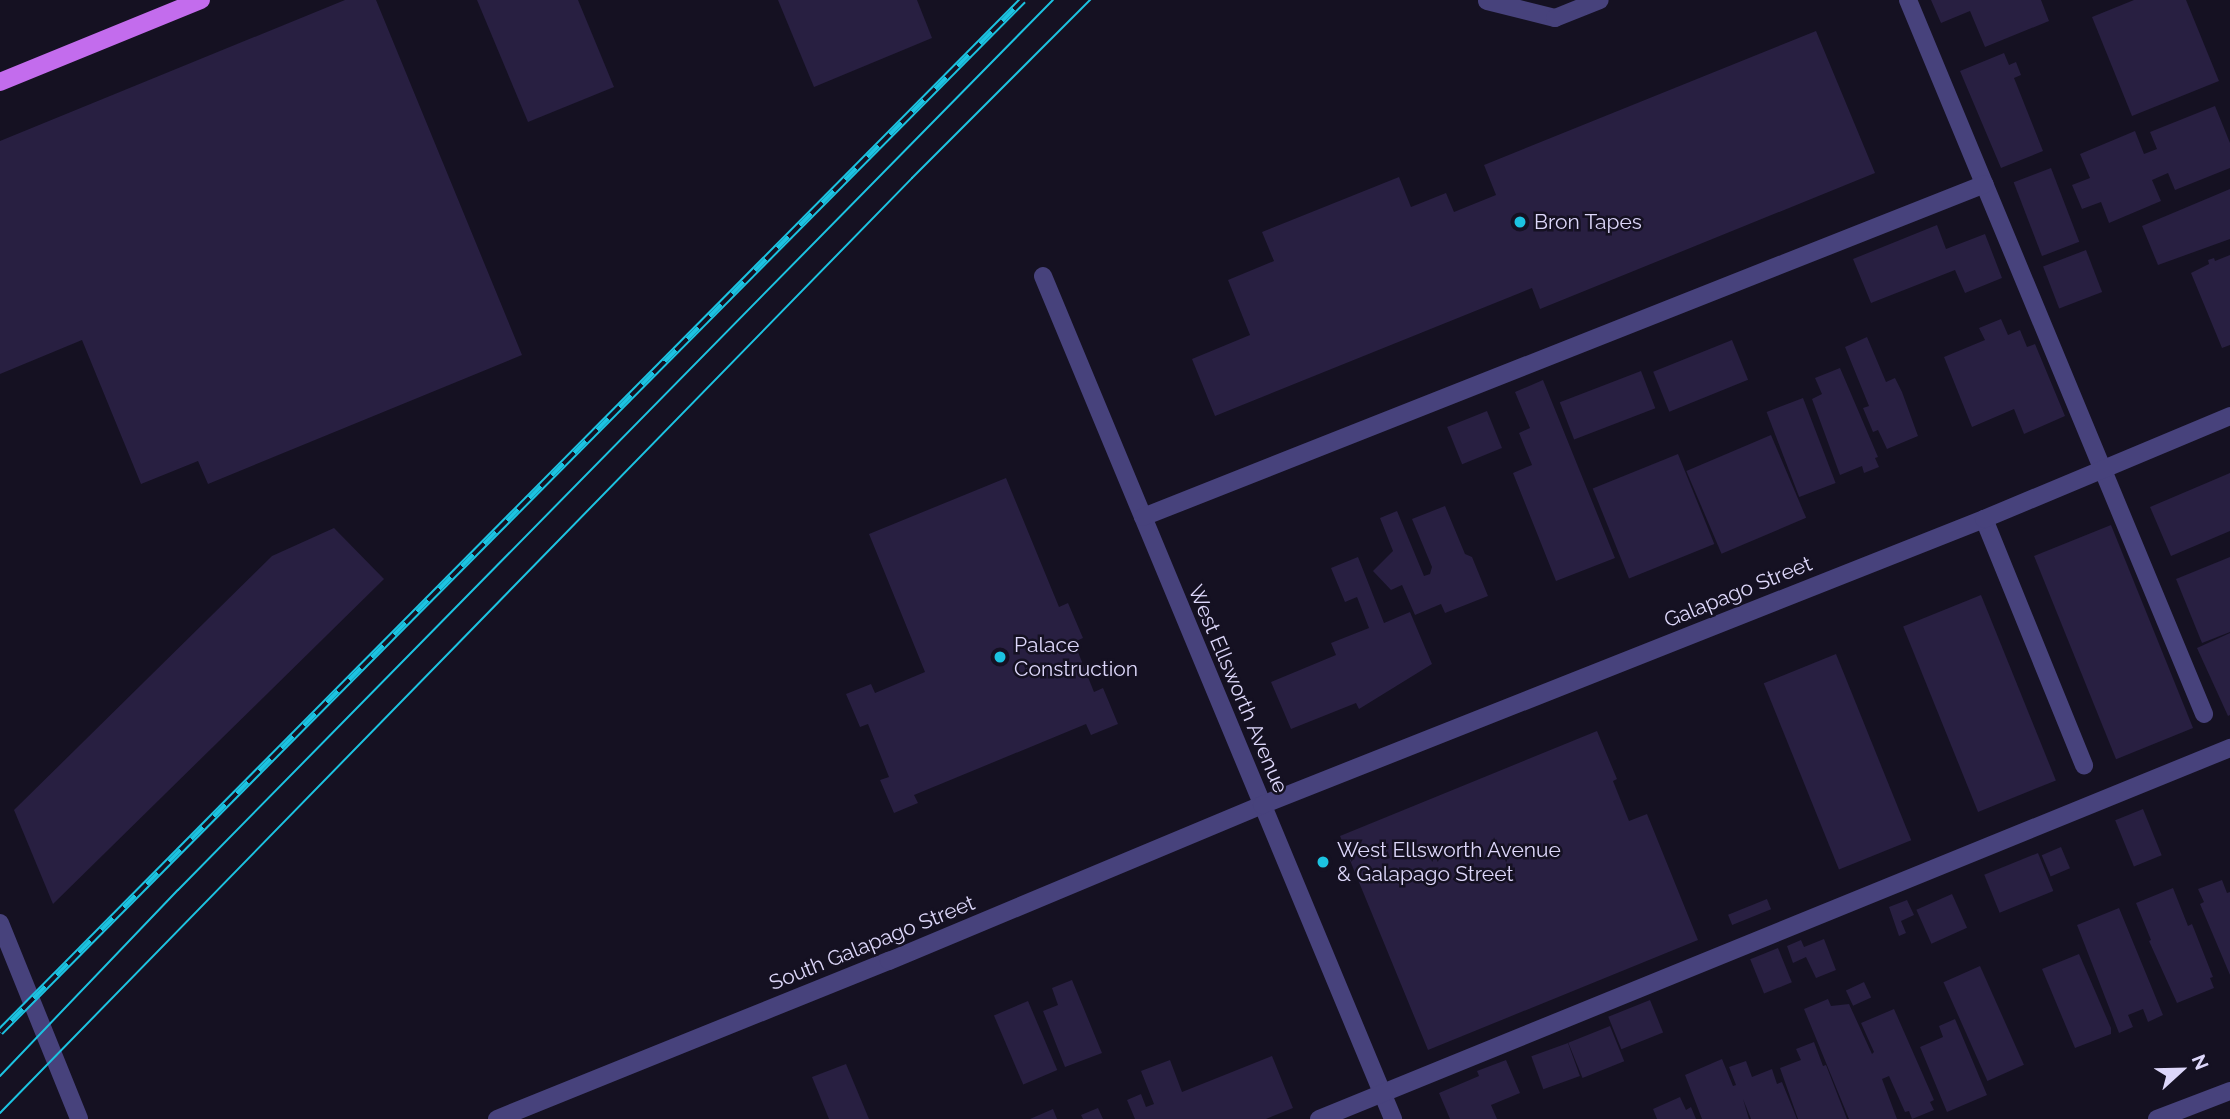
<!DOCTYPE html>
<style>
body{margin:0}
#map{position:relative;width:2230px;height:1119px;overflow:hidden;background:#151122;font-family:Raleway,sans-serif}
div>[style]{position:absolute}
.building>*{inset:0;background:#281f41;transform-origin:0 0}
.minor>*{height:18px;margin:-9px;padding:0 9px;transform-origin:9px;border-radius:9px;background:#47427c}
.major>*{height:18px;margin:-9px;padding:0 9px;transform-origin:9px;border-radius:9px;background:#c36ced}
.tram>*{height:2px;margin:-1px;padding:0 1px;transform-origin:1px;border-radius:1px;background:#1cc3e1}
.rail>*{height:8px;margin-top:-4px;transform-origin:0;background:repeating-linear-gradient(90deg,#151122 0 16px,#1cc3e1 0 32px);box-sizing:border-box;border-block:2px solid #1cc3e1}
.dots>*{width:19px;height:19px;translate:-50% -50%;box-sizing:border-box;border:4px solid #151122;border-radius:50%}
span{translate:-50% -50%;white-space:nowrap;text-align:center;line-height:1.15;-webkit-text-stroke:5px #151122;paint-order:stroke}
.poi-label{font-size:21px;color:#ddd7fa}
.left{translate:0 -50%;text-align:left}
.street-label{font-size:21px;color:#ddd7fa}
.north{position:absolute;left:2146px;top:1035px;width:70px;height:70px;-webkit-text-stroke:5px #151122;paint-order:stroke;rotate:68deg;font-size:19px;font-weight:700;line-height:28px;text-align:center;color:#ddd7fa}
.north::after{content:'';display:block;margin:auto;width:24px;height:32px;background:#ddd7fa;clip-path:polygon(50% 0,100% 100%,50% 72%,0 100%)}
</style>
<div id="map">
<div class="building">
<i style="clip-path:polygon(345px 0,376px 0,522px 355px,208px 484px,198px 461px,141px 484px,82px 340px,0 374px,0 141px)"></i>
<i style="clip-path:polygon(477px 0,578px 0,614px 87px,528px 122px)"></i>
<i style="clip-path:polygon(778px 0,917px 0,932px 38px,814px 87px)"></i>
<i style="clip-path:polygon(1931px 0,2041px 0,2049px 21px,1985px 47px,1970px 11px,1941px 23px)"></i>
<i style="clip-path:polygon(2134px 0,2186px 0,2219px 81px,2132px 116px,2092px 17px)"></i>
<i style="clip-path:polygon(1816px 31px,1875px 173px,1540px 309px,1532px 288px,1215px 416px,1192px 359px,1250px 335px,1228px 280px,1274px 261px,1262px 232px,1399px 177px,1411px 207px,1446px 193px,1454px 212px,1496px 195px,1484px 165px)"></i>
<i style="clip-path:polygon(2004px 53px,2009px 65px,2016px 62px,2021px 75px,2014px 78px,2043px 151px,2001px 168px,1960px 71px)"></i>
<i style="clip-path:polygon(2215px 106px,2230px 143px,2230px 168px,2175px 190px,2168px 173px,2152px 180px,2161px 201px,2109px 223px,2101px 202px,2082px 209px,2072px 185px,2090px 178px,2080px 154px,2135px 131px,2144px 154px,2157px 149px,2150px 132px)"></i>
<i style="left:2051px;top:168px;width:79px;height:40px;rotate:69deg"></i>
<i style="clip-path:polygon(2230px 189px,2230px 239px,2158px 265px,2142px 226px)"></i>
<i style="clip-path:polygon(1937px 225px,1946px 249px,1985px 234px,2002px 278px,1965px 293px,1955px 270px,1871px 303px,1853px 259px)"></i>
<i style="left:2086px;top:250px;width:45px;height:46px;rotate:69deg"></i>
<i style="clip-path:polygon(2230px 255px,2230px 345px,2222px 348px,2191px 273px,2209px 264px,2208px 260px,2214px 258px,2215px 261px)"></i>
<i style="clip-path:polygon(2001px 319px,2008px 335px,2020px 330px,2027px 347px,2035px 344px,2065px 416px,2024px 434px,2014px 409px,1972px 427px,1944px 357px,1985px 340px,1979px 328px)"></i>
<i style="clip-path:polygon(1867px 337px,1886px 382px,1895px 378px,1902px 392px,1918px 436px,1887px 449px,1878px 430px,1873px 432px,1863px 408px,1869px 406px,1845px 347px)"></i>
<i style="left:1732px;top:340px;width:43px;height:85px;rotate:68deg"></i>
<i style="clip-path:polygon(1840px 368px,1878px 457px,1875px 458px,1879px 467px,1864px 473px,1862px 466px,1840px 475px,1812px 399px,1822px 394px,1815px 378px)"></i>
<i style="left:1641px;top:371px;width:40px;height:87px;rotate:69deg"></i>
<i style="clip-path:polygon(1543px 380px,1615px 558px,1556px 581px,1513px 473px,1532px 465px,1519px 433px,1530px 428px,1515px 392px)"></i>
<i style="left:1803px;top:398px;width:91px;height:39px;rotate:69deg"></i>
<i style="left:1487px;top:411px;width:40px;height:43px;rotate:68deg"></i>
<i style="left:1771px;top:435px;width:90px;height:92px;rotate:67deg"></i>
<i style="left:1678px;top:454px;width:97px;height:92px;rotate:68deg"></i>
<i style="clip-path:polygon(2230px 473px,2230px 531px,2171px 556px,2150px 507px)"></i>
<i style="clip-path:polygon(1006px 478px,1059px 607px,1068px 603px,1083px 638px,1074px 642px,1094px 692px,1103px 688px,1118px 724px,1091px 735px,1086px 724px,914px 795px,918px 803px,894px 813px,880px 780px,889px 777px,868px 724px,860px 727px,846px 694px,871px 684px,875px 693px,925px 672px,869px 534px)"></i>
<i style="clip-path:polygon(1445px 506px,1465px 554px,1472px 557px,1488px 596px,1445px 613px,1441px 604px,1415px 615px,1402px 585px,1391px 590px,1373px 571px,1393px 551px,1380px 518px,1397px 511px,1424px 576px,1430px 574px,1432px 567px,1412px 519px)"></i>
<i style="left:2111px;top:525px;width:219px;height:83px;rotate:68deg"></i>
<i style="clip-path:polygon(334px 528px,384px 579px,53px 904px,14px 810px,272px 556px)"></i>
<i style="clip-path:polygon(1358px 557px,1384px 623px,1410px 612px,1432px 664px,1359px 709px,1356px 703px,1291px 729px,1271px 682px,1336px 655px,1331px 643px,1369px 628px,1357px 597px,1345px 602px,1331px 568px)"></i>
<i style="clip-path:polygon(2230px 557px,2230px 632px,2202px 643px,2176px 579px)"></i>
<i style="left:1981px;top:595px;width:200px;height:84px;rotate:68deg"></i>
<i style="clip-path:polygon(2230px 633px,2230px 715px,2228px 716px,2197px 648px)"></i>
<i style="left:1836px;top:654px;width:201px;height:78px;rotate:68deg"></i>
<i style="clip-path:polygon(1597px 731px,1617px 779px,1613px 781px,1629px 821px,1647px 814px,1698px 940px,1428px 1050px,1340px 836px)"></i>
<i style="left:2143px;top:809px;width:50px;height:30px;rotate:68deg"></i>
<i style="left:2061px;top:847px;width:23px;height:21px;rotate:67deg"></i>
<i style="left:2038px;top:853px;width:41px;height:58px;rotate:68deg"></i>
<i style="clip-path:polygon(2222px 880px,2227px 893px,2230px 892px,2230px 975px,2200px 904px,2204px 902px,2198px 889px)"></i>
<i style="clip-path:polygon(2173px 888px,2188px 926px,2192px 924px,2213px 977px,2210px 978px,2214px 988px,2177px 1003px,2149px 941px,2151px 940px,2136px 903px)"></i>
<i style="left:1952px;top:894px;width:37px;height:39px;rotate:66deg"></i>
<i style="left:1767px;top:899px;width:11px;height:42px;rotate:68deg"></i>
<i style="clip-path:polygon(1907px 900px,1914px 915px,1901px 921px,1906px 933px,1899px 936px,1889px 907px)"></i>
<i style="clip-path:polygon(2119px 908px,2163px 1015px,2148px 1022px,2143px 1009px,2128px 1015px,2133px 1027px,2119px 1033px,2077px 925px)"></i>
<i style="clip-path:polygon(1824px 939px,1836px 970px,1816px 978px,1806px 957px,1793px 963px,1787px 946px,1801px 940px,1804px 947px)"></i>
<i style="left:1778px;top:948px;width:37px;height:30px;rotate:68deg"></i>
<i style="clip-path:polygon(2079px 954px,2111px 1028px,2111px 1034px,2075px 1048px,2042px 969px)"></i>
<i style="left:1980px;top:966px;width:108px;height:40px;rotate:66deg"></i>
<i style="clip-path:polygon(1072px 980px,1102px 1053px,1065px 1067px,1043px 1011px,1058px 1005px,1052px 988px)"></i>
<i style="left:1864px;top:982px;width:17px;height:20px;rotate:65deg"></i>
<i style="clip-path:polygon(1828px 999px,1831px 1006px,1849px 1004px,1872px 1054px,1874px 1052px,1861px 1023px,1894px 1009px,1934px 1100px,1930px 1102px,1934px 1110px,1912px 1119px,1909px 1111px,1905px 1112px,1889px 1076px,1882px 1079px,1897px 1119px,1849px 1119px,1804px 1009px)"></i>
<i style="left:1650px;top:1000px;width:35px;height:45px;rotate:68deg"></i>
<i style="left:1028px;top:1001px;width:75px;height:37px;rotate:67deg"></i>
<i style="clip-path:polygon(1955px 1019px,1987px 1095px,1947px 1112px,1920px 1047px,1943px 1037px,1939px 1026px)"></i>
<i style="left:1610px;top:1026px;width:38px;height:45px;rotate:68deg"></i>
<i style="clip-path:polygon(1814px 1042px,1823px 1066px,1826px 1065px,1847px 1119px,1798px 1119px,1780px 1068px,1801px 1060px,1796px 1049px)"></i>
<i style="left:1568px;top:1043px;width:35px;height:39px;rotate:70deg"></i>
<i style="clip-path:polygon(1272px 1056px,1293px 1108px,1266px 1119px,1135px 1119px,1127px 1100px,1141px 1094px,1146px 1107px,1154px 1104px,1141px 1071px,1170px 1060px,1182px 1092px)"></i>
<i style="clip-path:polygon(1722px 1059px,1733px 1086px,1736px 1085px,1729px 1067px,1746px 1061px,1752px 1077px,1772px 1069px,1777px 1084px,1782px 1082px,1797px 1119px,1751px 1119px,1743px 1099px,1749px 1119px,1702px 1119px,1685px 1075px)"></i>
<i style="clip-path:polygon(1506px 1060px,1520px 1093px,1491px 1105px,1497px 1119px,1450px 1119px,1439px 1093px,1479px 1076px,1477px 1071px)"></i>
<i style="clip-path:polygon(846px 1064px,869px 1119px,829px 1119px,812px 1077px)"></i>
<i style="clip-path:polygon(1680px 1097px,1686px 1110px,1691px 1107px,1696px 1119px,1657px 1119px,1653px 1109px)"></i>
<i style="clip-path:polygon(1098px 1108px,1103px 1119px,1083px 1119px,1081px 1115px)"></i>
<i style="clip-path:polygon(1053px 1109px,1057px 1119px,1030px 1119px)"></i>
</div>
<div class="minor">
<i style="left:1908px;top:0;width:773px;rotate:67.48deg"></i>
<i style="left:1487px;top:1px;width:70px;rotate:14deg"></i>
<i style="left:1555px;top:18px;width:48px;rotate:-21.8deg"></i>
<i style="left:1043px;top:276px;width:913px;rotate:67.45deg"></i>
<i style="left:1143px;top:517px;width:905px;rotate:-21.58deg"></i>
<i style="left:1984px;top:519px;width:266px;rotate:67.9deg"></i>
<i style="left:0;top:923px;width:211px;rotate:68deg"></i>
<i style="left:497px;top:1119px;width:423px;rotate:-22deg"></i>
<i style="left:889px;top:961px;width:404px;rotate:-22.7deg"></i>
<i style="left:1262px;top:805px;width:777px;rotate:-21.61deg"></i>
<i style="left:1984px;top:519px;width:267px;rotate:-22.7deg"></i>
<i style="left:1319px;top:1119px;width:984px;rotate:-22.16deg"></i>
<i style="left:2157px;top:1119px;width:78px;rotate:-21deg"></i>
</div>
<div class="major">
<i style="left:0;top:82px;width:217px;rotate:-22.2deg"></i>
</div>
<div class="tram">
<i style="left:0;top:1076px;width:257px;rotate:-46.3deg"></i>
<i style="left:178px;top:890px;width:1248px;rotate:-45.49deg"></i>
<i style="left:0;top:1113px;width:1306px;rotate:-45.71deg"></i>
<i style="left:912px;top:178px;width:252px;rotate:-45deg"></i>
</div>
<div class="rail">
<i style="left:0;top:1032px;width:1453px;rotate:-45.25deg"></i>
</div>
<div class="dots">
<i style="left:1520px;top:222px;background:#1cc3e1"></i>
<i style="left:1000px;top:657px;background:#1cc3e1"></i>
<i style="left:1323px;top:862px;background:#1cc3e1"></i>
</div>
<div class="poi-label">
<span class="left" style="left:1534px;top:222px">Bron Tapes</span>
<span class="left" style="left:1014px;top:657px">Palace<br>Construction</span>
<span class="left" style="left:1337px;top:862px">West Ellsworth Avenue<br>&amp; Galapago Street</span>
</div>
<div class="street-label">
<span style="left:1738px;top:592px;rotate:-22deg">Galapago Street</span>
<span style="left:1238px;top:689px;rotate:67deg">West Ellsworth Avenue</span>
<span style="left:872px;top:943px;rotate:-22deg">South Galapago Street</span>
</div>
<div class="north">N</div>
</div>
